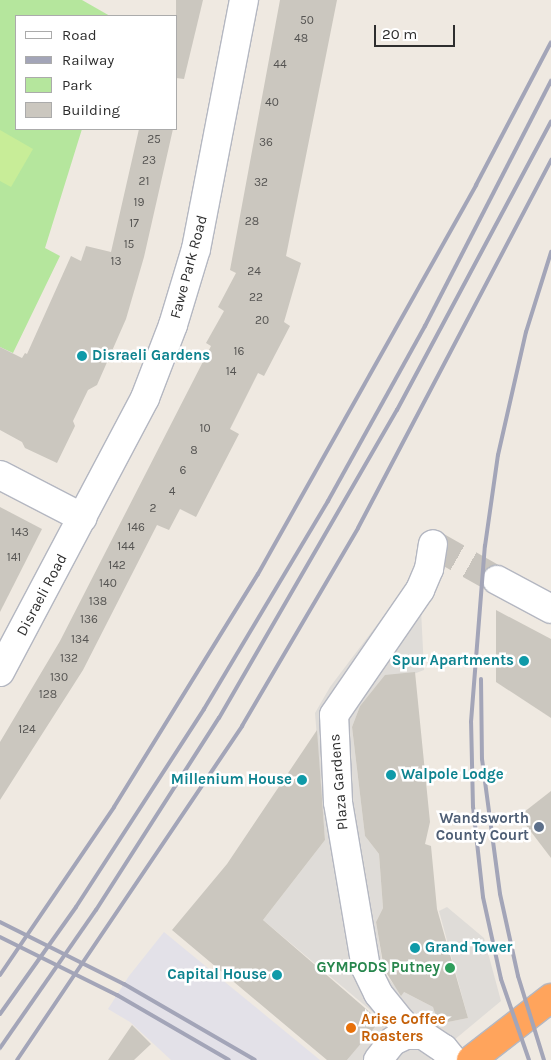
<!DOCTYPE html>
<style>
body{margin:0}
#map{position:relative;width:551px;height:1060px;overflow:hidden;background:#efe9e1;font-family:Karla,sans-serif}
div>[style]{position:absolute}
.industrial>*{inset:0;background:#e3e1e8}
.green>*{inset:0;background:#b5e69d}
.pitch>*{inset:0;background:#c8ed98}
.plaza>*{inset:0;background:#dfdcd8}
.building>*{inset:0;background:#cbc7bf}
.minor-tunnel>*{height:28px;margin-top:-14px;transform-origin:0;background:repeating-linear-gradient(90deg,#c8c4bd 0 28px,transparent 0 42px)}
.roads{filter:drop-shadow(1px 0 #b4b7c1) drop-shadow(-1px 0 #b4b7c1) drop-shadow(0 1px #b4b7c1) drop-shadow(0 -1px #b4b7c1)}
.minor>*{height:28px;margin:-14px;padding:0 14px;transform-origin:14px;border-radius:14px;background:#fff}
.highway>*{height:28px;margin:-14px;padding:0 14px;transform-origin:14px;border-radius:14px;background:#ffa45c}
.rail>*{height:4px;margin:-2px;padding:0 2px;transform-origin:2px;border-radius:2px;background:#a3a5b8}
.dots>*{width:14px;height:14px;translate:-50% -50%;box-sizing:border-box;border:2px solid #fff;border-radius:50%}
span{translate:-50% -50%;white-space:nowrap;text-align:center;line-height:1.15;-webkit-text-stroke:5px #fff;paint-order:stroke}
.number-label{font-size:12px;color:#555452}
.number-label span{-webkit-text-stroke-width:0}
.street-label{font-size:15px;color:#2e2e2e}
.culture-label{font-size:15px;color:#0d838f;font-weight:700}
.left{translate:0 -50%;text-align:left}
.right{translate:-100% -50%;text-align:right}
.service-label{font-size:15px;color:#4e5e75;font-weight:700}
.leisure-label{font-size:15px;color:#27864d;font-weight:700}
.food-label{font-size:15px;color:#c56008;font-weight:700}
.legend{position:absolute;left:15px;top:15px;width:162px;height:115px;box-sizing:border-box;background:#fff;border:1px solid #ababab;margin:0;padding:6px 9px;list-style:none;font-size:15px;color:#2e2e2e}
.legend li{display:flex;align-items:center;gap:10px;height:25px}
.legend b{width:25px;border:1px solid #ababab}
.scale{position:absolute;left:374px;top:25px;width:81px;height:22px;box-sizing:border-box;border:2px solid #2e2e2e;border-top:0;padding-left:6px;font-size:15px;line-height:18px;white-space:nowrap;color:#2e2e2e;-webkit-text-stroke:4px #fff;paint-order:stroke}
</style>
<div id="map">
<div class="industrial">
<i style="clip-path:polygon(164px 932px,320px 1060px,171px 1060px,130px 1022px,108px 1009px,129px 976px)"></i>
</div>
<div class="green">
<i style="clip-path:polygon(0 0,82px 0,110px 16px,16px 16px,16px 129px,82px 129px,45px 248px,60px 256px,13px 353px,0 347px)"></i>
</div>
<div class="pitch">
<i style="clip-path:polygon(0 130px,33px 149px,11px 187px,0 181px)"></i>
</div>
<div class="plaza">
<i style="clip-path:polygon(419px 569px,424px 670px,374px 689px,360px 706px,352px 727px,365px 836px,379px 854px,383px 908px,376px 922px,384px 973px,398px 989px,433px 1007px,438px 1024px,468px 1018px,439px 911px,447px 907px,484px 938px,501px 1001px,430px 1060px,347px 1060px,381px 1019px,263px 920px,325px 840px,315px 713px,330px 687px)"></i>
</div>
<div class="building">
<i style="clip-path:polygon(176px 0,203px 0,184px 79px,176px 78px)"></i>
<i style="clip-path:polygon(280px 0,337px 0,286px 256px,301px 263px,284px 322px,290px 326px,264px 376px,258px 373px,230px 429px,239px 434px,196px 517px,180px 509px,169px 530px,157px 525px,83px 670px,0 800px,0 742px,60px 641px,211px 346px,206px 343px,224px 311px,218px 307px,236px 273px,230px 270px)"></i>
<i style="clip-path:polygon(139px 129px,173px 129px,144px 257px,126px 319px,97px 385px,88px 390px,73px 421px,75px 426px,57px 463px,25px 448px,22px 442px,0 430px,0 347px,22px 358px,25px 353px,27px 354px,71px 256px,81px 261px,86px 246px,111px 252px)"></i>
<i style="clip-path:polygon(0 507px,42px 529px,0 612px)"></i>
<i style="clip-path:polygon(496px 610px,551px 639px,551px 718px,496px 682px)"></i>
<i style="clip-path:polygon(415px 672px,430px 822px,425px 844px,431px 846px,437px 909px,468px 1018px,438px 1024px,433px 1007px,404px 992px,401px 996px,384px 969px,376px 922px,383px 908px,379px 854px,365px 836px,352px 727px,360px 706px,385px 675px)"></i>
<i style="clip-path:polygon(317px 730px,325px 840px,263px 920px,380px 1021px,347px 1060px,327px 1060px,172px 930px,227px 864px)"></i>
<i style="clip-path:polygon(551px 791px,551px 858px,519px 816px)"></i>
<i style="clip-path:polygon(132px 1025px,151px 1044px,134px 1060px,108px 1060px)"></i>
</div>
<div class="minor-tunnel">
<i style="left:433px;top:544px;width:73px;rotate:29.4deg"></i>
</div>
<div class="roads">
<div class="minor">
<i style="left:0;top:475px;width:93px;rotate:27.4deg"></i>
<i style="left:497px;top:580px;width:61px;rotate:28.2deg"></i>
<i style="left:0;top:672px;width:310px;rotate:-62.1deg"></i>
<i style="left:145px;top:398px;width:78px;rotate:-69deg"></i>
<i style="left:173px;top:325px;width:79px;rotate:-73.2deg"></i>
<i style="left:196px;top:249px;width:254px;rotate:-79.1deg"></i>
<i style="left:406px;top:1035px;width:13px;rotate:-108deg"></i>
<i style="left:402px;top:1023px;width:38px;rotate:-129deg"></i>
<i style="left:378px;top:993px;width:28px;rotate:-116deg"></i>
<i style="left:366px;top:968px;width:168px;rotate:-99.6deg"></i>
<i style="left:338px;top:802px;width:87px;rotate:-92.6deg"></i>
<i style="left:334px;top:715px;width:152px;rotate:-55.5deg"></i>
<i style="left:420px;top:590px;width:23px;rotate:-67deg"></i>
<i style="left:429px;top:569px;width:25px;rotate:-81deg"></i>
<i style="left:378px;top:1060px;width:24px;rotate:-52deg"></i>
<i style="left:393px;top:1041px;width:14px;rotate:-25deg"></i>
<i style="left:406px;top:1035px;width:17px"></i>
<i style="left:423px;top:1035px;width:25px;rotate:34deg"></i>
<i style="left:444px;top:1049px;width:14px;rotate:51deg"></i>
</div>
<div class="highway">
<i style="left:471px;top:1060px;width:101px;rotate:-37.8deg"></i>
</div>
</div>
<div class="rail">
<i style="left:481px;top:679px;width:80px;rotate:89.3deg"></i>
<i style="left:482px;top:759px;width:136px;rotate:82.4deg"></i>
<i style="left:500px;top:894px;width:84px;rotate:77.6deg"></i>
<i style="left:518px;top:976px;width:88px;rotate:72.8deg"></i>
<i style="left:0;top:922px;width:139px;rotate:26.6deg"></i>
<i style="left:124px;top:984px;width:151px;rotate:30.1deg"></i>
<i style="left:0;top:937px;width:131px;rotate:26.4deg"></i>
<i style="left:117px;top:995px;width:129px;rotate:30.1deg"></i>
<i style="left:0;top:975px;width:203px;rotate:-55.8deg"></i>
<i style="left:114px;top:807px;width:274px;rotate:-58.3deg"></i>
<i style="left:258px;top:574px;width:446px;rotate:-60.7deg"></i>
<i style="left:476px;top:185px;width:161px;rotate:-62.3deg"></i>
<i style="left:0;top:1014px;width:131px;rotate:-54.6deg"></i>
<i style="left:76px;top:907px;width:236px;rotate:-57.1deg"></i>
<i style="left:204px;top:709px;width:242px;rotate:-59.2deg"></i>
<i style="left:328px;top:501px;width:200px;rotate:-61deg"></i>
<i style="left:425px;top:326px;width:276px;rotate:-62.8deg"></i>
<i style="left:0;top:1048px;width:168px;rotate:-55.2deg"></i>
<i style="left:96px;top:910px;width:228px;rotate:-57.4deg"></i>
<i style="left:219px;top:718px;width:356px;rotate:-60deg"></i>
<i style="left:397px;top:410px;width:327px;rotate:-61.9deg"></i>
<i style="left:17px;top:1060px;width:403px;rotate:-56deg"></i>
<i style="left:242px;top:726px;width:229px;rotate:-59.6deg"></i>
<i style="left:358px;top:528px;width:416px;rotate:-62.3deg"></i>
<i style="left:529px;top:1060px;width:86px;rotate:-109.1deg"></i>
<i style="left:501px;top:979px;width:84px;rotate:-102.4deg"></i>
<i style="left:483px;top:897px;width:91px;rotate:-96.3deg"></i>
<i style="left:473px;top:807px;width:85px;rotate:-91.3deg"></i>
<i style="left:471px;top:722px;width:177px;rotate:-85.5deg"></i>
<i style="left:485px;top:546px;width:92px;rotate:-81.9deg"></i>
<i style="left:498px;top:455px;width:126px;rotate:-77.2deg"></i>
<i style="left:526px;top:332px;width:84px;rotate:-72.6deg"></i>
</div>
<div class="dots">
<i style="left:82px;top:356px;background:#0f9aa8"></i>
<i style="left:524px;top:661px;background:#0f9aa8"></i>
<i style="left:391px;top:775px;background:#0f9aa8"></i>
<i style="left:302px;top:780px;background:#0f9aa8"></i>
<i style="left:539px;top:827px;background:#5c6f8a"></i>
<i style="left:415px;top:948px;background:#0f9aa8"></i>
<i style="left:450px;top:968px;background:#2e9e5b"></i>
<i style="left:277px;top:975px;background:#0f9aa8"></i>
<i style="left:351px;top:1028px;background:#e8710a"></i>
</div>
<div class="number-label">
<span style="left:307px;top:21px">50</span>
<span style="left:301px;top:39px">48</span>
<span style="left:280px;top:65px">44</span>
<span style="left:272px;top:103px">40</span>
<span style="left:154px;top:140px">25</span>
<span style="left:266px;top:143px">36</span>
<span style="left:149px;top:161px">23</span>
<span style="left:144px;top:182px">21</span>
<span style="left:261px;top:183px">32</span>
<span style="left:139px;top:203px">19</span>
<span style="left:252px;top:222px">28</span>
<span style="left:134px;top:224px">17</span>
<span style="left:129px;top:245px">15</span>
<span style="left:116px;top:262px">13</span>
<span style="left:254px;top:272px">24</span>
<span style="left:256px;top:298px">22</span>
<span style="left:262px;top:321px">20</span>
<span style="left:239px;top:352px">16</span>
<span style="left:231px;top:372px">14</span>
<span style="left:205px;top:429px">10</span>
<span style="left:194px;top:451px">8</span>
<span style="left:183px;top:471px">6</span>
<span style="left:172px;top:492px">4</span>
<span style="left:153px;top:509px">2</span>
<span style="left:136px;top:528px">146</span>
<span style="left:20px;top:533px">143</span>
<span style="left:126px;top:547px">144</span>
<span style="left:14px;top:558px">141</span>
<span style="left:117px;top:566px">142</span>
<span style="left:108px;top:584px">140</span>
<span style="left:98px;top:602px">138</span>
<span style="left:89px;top:620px">136</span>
<span style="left:80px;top:640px">134</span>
<span style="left:69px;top:659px">132</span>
<span style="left:59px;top:678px">130</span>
<span style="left:48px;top:695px">128</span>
<span style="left:27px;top:730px">124</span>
</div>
<div class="street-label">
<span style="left:189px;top:267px;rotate:-75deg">Fawe Park Road</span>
<span style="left:42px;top:595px;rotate:-62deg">Disraeli Road</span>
<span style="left:339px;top:782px;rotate:-95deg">Plaza Gardens</span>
</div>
<div class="culture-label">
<span class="left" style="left:92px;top:356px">Disraeli Gardens</span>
<span class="right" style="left:514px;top:661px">Spur Apartments</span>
<span class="left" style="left:401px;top:775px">Walpole Lodge</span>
<span class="right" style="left:292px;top:780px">Millenium House</span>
<span class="left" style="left:425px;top:948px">Grand Tower</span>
<span class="right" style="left:267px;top:975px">Capital House</span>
</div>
<div class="service-label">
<span class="right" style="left:529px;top:827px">Wandsworth<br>County Court</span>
</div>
<div class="leisure-label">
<span class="right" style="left:440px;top:968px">GYMPODS Putney</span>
</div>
<div class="food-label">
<span class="left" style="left:361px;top:1028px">Arise Coffee<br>Roasters</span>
</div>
<ul class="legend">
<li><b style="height:6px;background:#fff"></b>Road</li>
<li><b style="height:6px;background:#a3a5b8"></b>Railway</li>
<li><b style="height:14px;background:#b5e69d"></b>Park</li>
<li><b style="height:14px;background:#cbc7bf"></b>Building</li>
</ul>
<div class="scale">20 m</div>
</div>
